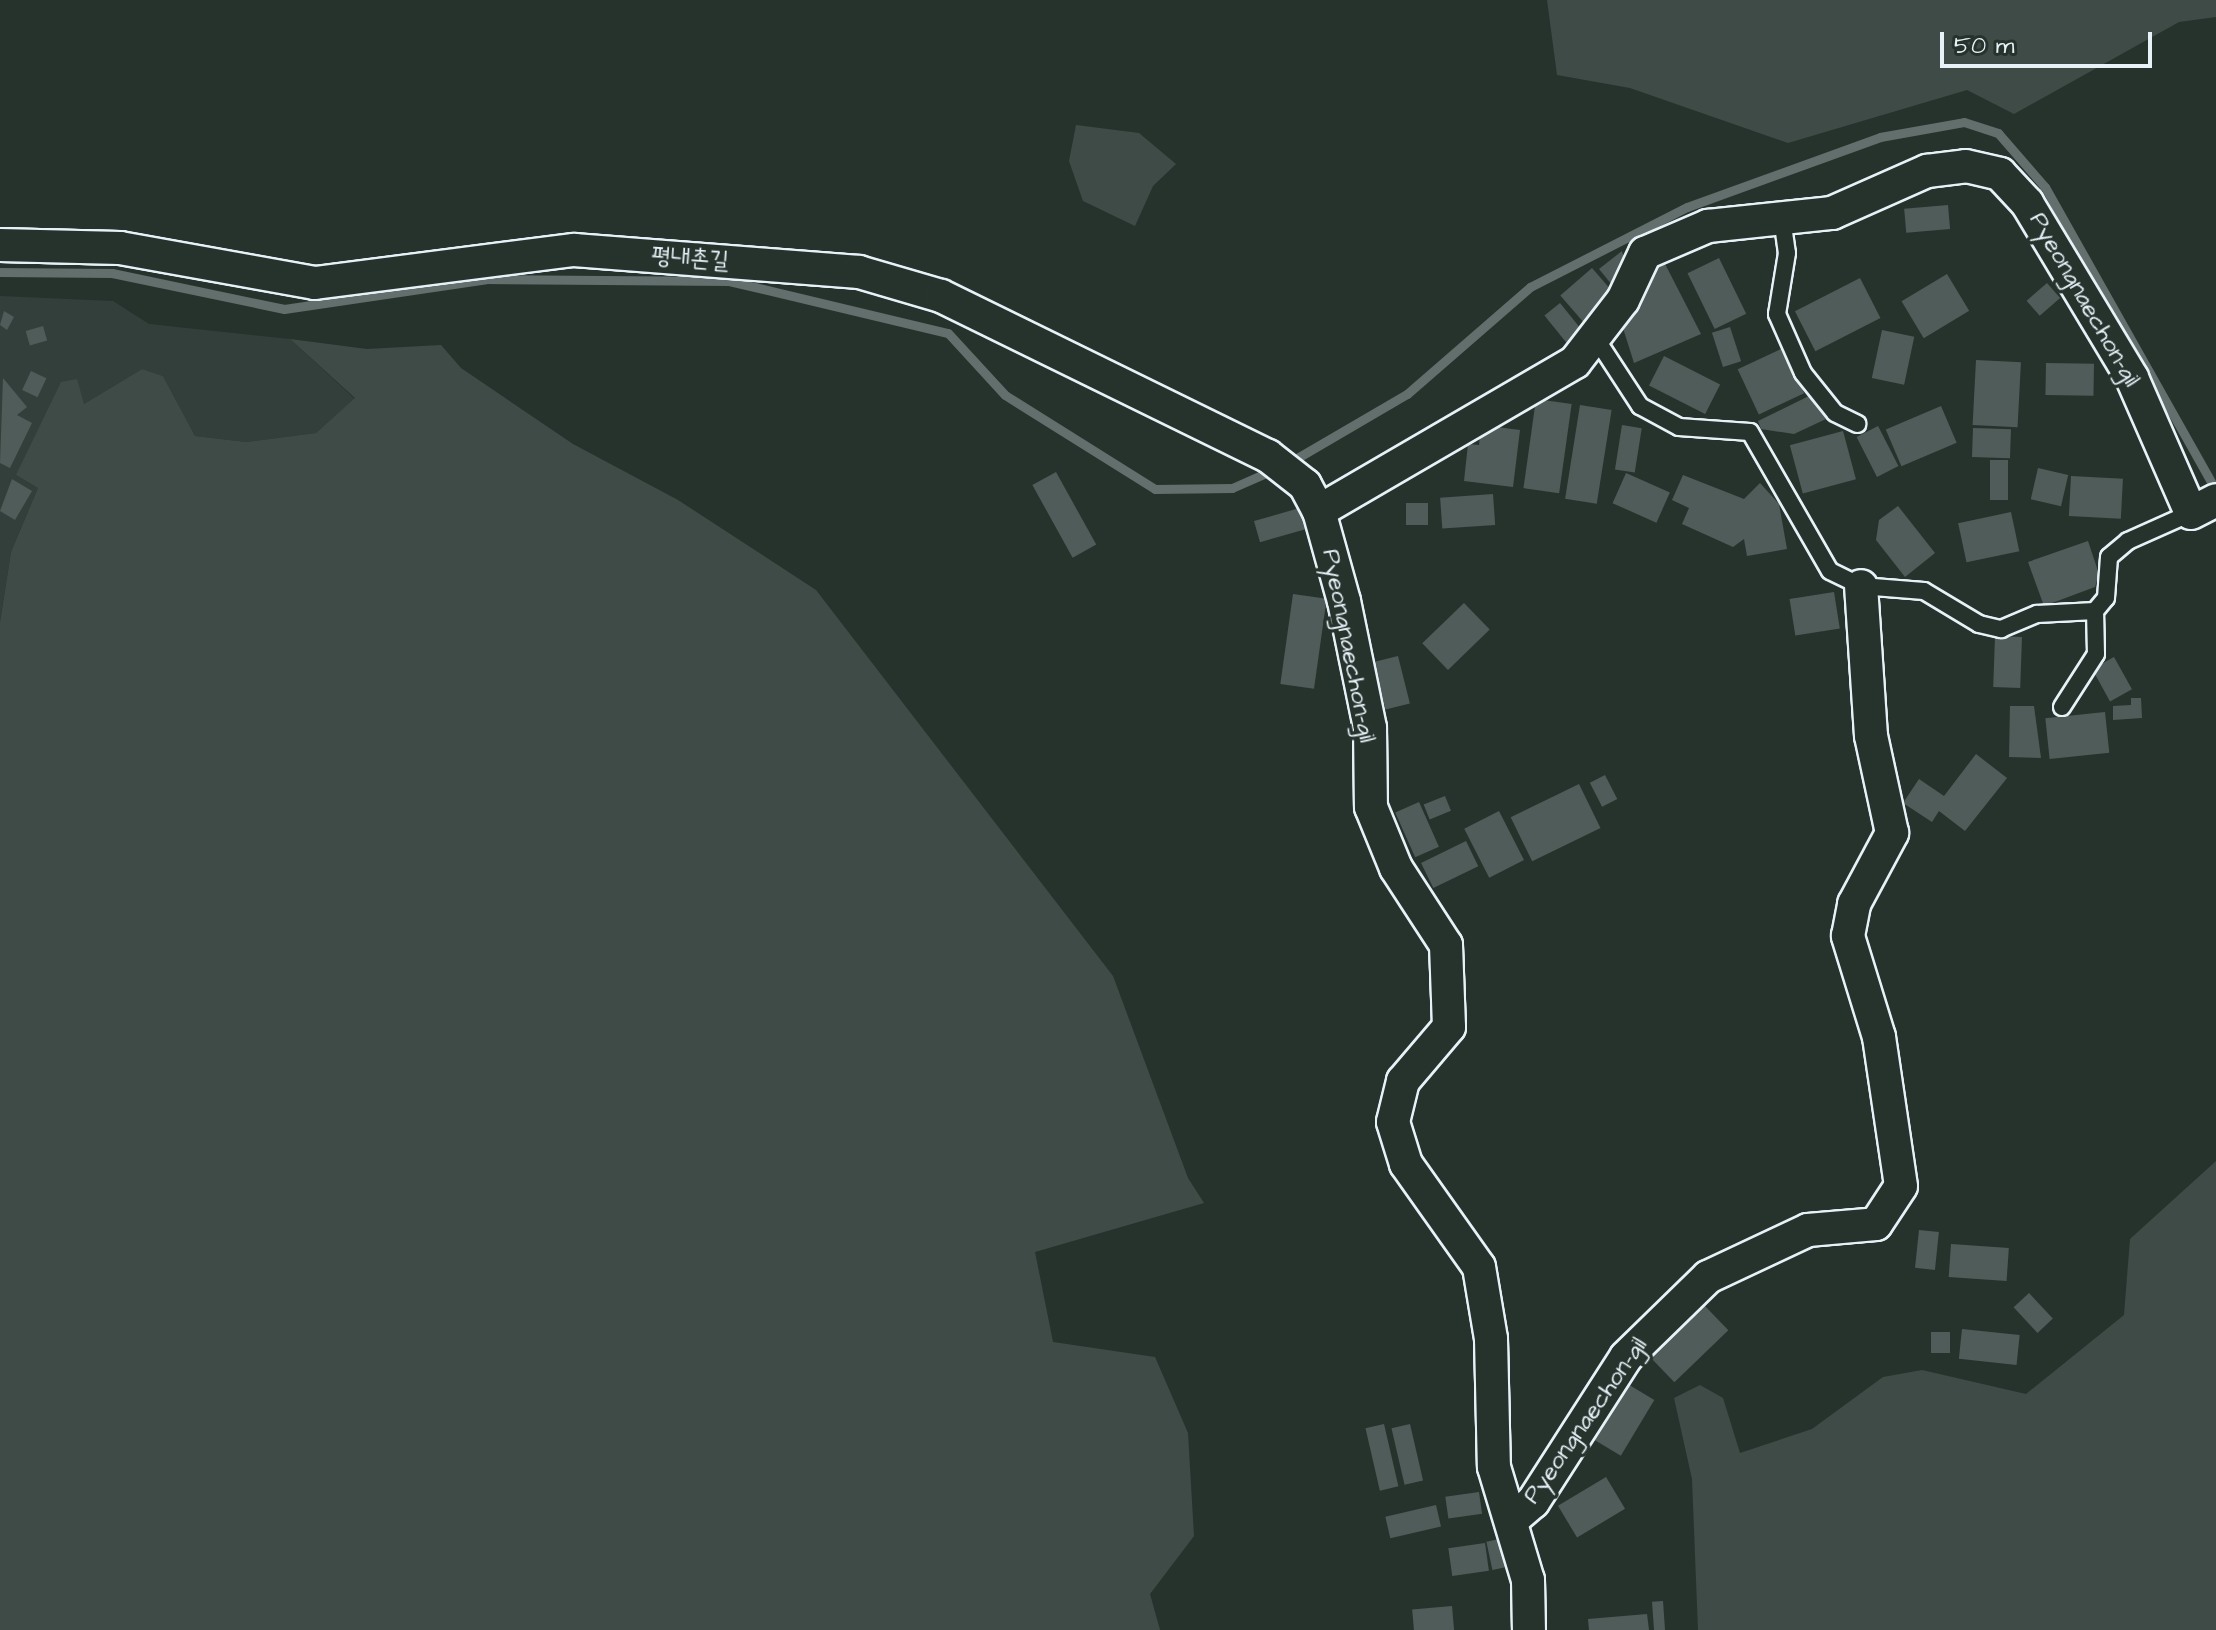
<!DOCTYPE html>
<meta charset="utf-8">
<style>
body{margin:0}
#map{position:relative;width:2216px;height:1630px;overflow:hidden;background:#26332d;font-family:"Architects Daughter","Poor Story",sans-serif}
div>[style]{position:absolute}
.built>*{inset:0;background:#333f3a}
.green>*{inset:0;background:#3e4b47}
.stream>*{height:9px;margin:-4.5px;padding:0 4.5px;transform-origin:4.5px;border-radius:4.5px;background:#636f6d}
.building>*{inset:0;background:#505c59;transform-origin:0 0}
.roads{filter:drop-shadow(2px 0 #e8f1f8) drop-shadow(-2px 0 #e8f1f8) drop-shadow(0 2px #e8f1f8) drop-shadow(0 -2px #e8f1f8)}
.lane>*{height:16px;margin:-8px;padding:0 8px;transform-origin:8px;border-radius:8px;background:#26332d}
.street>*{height:32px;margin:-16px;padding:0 16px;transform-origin:16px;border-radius:16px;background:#26332d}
span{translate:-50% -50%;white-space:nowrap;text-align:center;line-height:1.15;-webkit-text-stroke:7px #26332d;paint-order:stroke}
.street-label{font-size:24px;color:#e8f1f8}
.scale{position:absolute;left:1940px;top:32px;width:212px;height:36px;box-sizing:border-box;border:4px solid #e8f1f8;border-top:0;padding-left:10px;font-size:24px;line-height:28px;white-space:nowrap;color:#e8f1f8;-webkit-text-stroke:6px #26332d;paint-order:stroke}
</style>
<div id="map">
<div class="built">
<i style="clip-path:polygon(0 296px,113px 301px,149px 324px,290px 339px,355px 399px,316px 433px,246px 442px,195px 436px,163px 376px,142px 369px,84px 404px,16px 475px,38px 488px,11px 552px,0 621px)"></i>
</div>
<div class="green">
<i style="clip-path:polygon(1547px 0,2216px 0,2216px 17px,2179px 22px,2014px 114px,1967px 90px,1788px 143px,1630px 88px,1557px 75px)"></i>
<i style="clip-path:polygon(1076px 125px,1139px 133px,1176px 164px,1153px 186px,1135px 226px,1083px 201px,1069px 161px)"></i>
<i style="clip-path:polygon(290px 339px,367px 349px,441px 345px,461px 368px,573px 444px,678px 500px,816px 590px,1113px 976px,1188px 1178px,1204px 1203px,1035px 1252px,1053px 1342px,1155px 1357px,1188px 1433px,1194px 1536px,1150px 1594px,1160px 1630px,0 1630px,0 622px,11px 552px,38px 488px,16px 475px,61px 382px,77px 379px,84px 404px,142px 369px,163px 376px,195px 436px,246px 442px,316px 433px,355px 398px)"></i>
<i style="clip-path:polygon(2216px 1161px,2216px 1630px,1698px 1630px,1692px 1479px,1674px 1398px,1700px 1385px,1723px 1398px,1740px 1453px,1812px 1429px,1883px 1377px,1922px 1370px,2026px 1394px,2124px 1315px,2130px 1239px)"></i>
</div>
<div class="stream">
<i style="left:0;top:272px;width:112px;rotate:0.5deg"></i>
<i style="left:112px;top:273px;width:176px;rotate:11.8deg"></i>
<i style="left:284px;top:309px;width:204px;rotate:-8.4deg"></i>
<i style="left:486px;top:279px;width:243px;rotate:0.5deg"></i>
<i style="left:729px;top:281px;width:225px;rotate:13.4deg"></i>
<i style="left:948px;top:333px;width:84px;rotate:47.4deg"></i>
<i style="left:1005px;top:395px;width:177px;rotate:32.1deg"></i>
<i style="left:1155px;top:489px;width:77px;rotate:-0.7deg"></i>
<i style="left:1232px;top:488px;width:45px;rotate:-23.7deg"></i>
<i style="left:1287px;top:464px;width:139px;rotate:-30.3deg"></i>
<i style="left:1407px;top:394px;width:163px;rotate:-41deg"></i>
<i style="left:1530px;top:287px;width:176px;rotate:-27deg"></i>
<i style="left:1687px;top:207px;width:205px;rotate:-19.9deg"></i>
<i style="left:1880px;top:137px;width:85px;rotate:-10.1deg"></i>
<i style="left:1964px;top:122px;width:36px;rotate:18deg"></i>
<i style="left:1998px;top:133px;width:72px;rotate:49deg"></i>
<i style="left:2045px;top:187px;width:348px;rotate:60.6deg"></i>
</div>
<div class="building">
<i style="left:1948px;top:205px;width:24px;height:44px;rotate:85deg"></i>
<i style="clip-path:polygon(1622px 251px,1627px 270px,1617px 291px,1599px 269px)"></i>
<i style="clip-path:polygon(1662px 258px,1701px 334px,1634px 363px,1622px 325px,1646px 270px)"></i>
<i style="left:1719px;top:258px;width:62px;height:35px;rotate:64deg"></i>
<i style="left:1592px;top:268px;width:41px;height:42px;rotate:49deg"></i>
<i style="left:1947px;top:274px;width:43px;height:53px;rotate:59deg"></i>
<i style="left:1860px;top:278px;width:45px;height:73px;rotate:63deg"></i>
<i style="left:2047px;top:283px;width:20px;height:27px;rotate:49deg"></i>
<i style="left:1560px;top:303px;width:35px;height:20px;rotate:51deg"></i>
<i style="clip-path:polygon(4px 311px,14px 317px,7px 330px,0 325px)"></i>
<i style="left:43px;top:326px;width:15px;height:18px;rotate:74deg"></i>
<i style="left:1730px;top:327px;width:36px;height:19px;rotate:72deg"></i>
<i style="left:1882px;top:330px;width:33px;height:49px;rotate:12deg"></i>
<i style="left:1783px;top:348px;width:50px;height:50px;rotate:65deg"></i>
<i style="left:1664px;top:356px;width:63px;height:33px;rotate:27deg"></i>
<i style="left:1976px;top:360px;width:45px;height:65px;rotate:3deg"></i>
<i style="left:2046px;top:363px;width:48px;height:32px;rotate:1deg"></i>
<i style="left:31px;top:371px;width:17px;height:21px;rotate:25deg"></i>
<i style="clip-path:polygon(3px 378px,27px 407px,17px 415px,32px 423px,10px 468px,0 463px)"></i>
<i style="clip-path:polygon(1813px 394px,1826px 419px,1794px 434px,1761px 429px,1758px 421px)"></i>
<i style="left:1536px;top:399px;width:36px;height:90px;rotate:8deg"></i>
<i style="left:1580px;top:405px;width:32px;height:95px;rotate:9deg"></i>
<i style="left:1941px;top:406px;width:40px;height:60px;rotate:67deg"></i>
<i style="clip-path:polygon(1481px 425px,1520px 430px,1513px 487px,1464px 481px,1468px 444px,1479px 445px)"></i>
<i style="left:1622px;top:425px;width:20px;height:45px;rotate:9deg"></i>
<i style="left:1878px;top:426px;width:45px;height:24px;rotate:63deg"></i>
<i style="left:1973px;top:428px;width:38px;height:29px;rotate:2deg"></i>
<i style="left:1843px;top:431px;width:50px;height:55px;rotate:75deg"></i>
<i style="left:1990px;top:460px;width:18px;height:40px"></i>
<i style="left:2038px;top:468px;width:31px;height:32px;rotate:13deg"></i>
<i style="left:1056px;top:472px;width:83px;height:27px;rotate:61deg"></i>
<i style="left:1626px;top:473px;width:48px;height:33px;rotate:24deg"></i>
<i style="clip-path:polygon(1683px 475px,1744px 499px,1760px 483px,1779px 504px,1787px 549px,1747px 556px,1744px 539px,1733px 547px,1682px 524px,1689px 508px,1672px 500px)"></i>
<i style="left:2071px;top:476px;width:52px;height:40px;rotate:3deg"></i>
<i style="clip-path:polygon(12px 479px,32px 491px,15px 520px,0 511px)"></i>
<i style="left:1493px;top:494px;width:31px;height:53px;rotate:86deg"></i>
<i style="left:1406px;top:503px;width:22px;height:22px"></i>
<i style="clip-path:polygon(1898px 506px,1935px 553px,1905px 577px,1876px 540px,1879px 520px)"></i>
<i style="left:1303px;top:507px;width:22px;height:51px;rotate:74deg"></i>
<i style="left:2011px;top:512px;width:40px;height:54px;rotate:78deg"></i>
<i style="clip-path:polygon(2088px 541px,2099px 574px,2095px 587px,2044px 606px,2028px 562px)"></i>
<i style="left:1834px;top:592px;width:37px;height:45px;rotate:81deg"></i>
<i style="left:1293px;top:594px;width:34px;height:91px;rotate:8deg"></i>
<i style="left:1464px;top:603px;width:37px;height:58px;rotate:46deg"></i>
<i style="left:1995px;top:636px;width:27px;height:51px;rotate:2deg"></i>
<i style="left:1398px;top:656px;width:49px;height:25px;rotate:76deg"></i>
<i style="left:2114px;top:657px;width:37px;height:25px;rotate:61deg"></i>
<i style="clip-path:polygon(2131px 698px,2141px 698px,2142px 718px,2113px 720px,2113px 706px,2131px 705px)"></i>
<i style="clip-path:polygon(2010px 706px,2034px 706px,2041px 758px,2009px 757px)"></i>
<i style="left:2105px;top:712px;width:41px;height:60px;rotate:84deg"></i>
<i style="clip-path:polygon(1976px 754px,2007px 778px,1965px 831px,1939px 811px,1932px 822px,1903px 803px,1919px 779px,1944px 796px)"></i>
<i style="left:1605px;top:775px;width:27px;height:17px;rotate:63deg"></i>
<i style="left:1579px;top:784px;width:49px;height:76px;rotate:64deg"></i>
<i style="left:1445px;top:796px;width:16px;height:23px;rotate:68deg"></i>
<i style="left:1419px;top:802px;width:49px;height:26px;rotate:66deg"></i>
<i style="left:1499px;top:811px;width:55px;height:39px;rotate:63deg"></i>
<i style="left:1466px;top:841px;width:28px;height:50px;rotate:64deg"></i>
<i style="left:1919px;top:1230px;width:20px;height:38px;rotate:6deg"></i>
<i style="left:1951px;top:1244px;width:58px;height:33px;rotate:4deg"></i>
<i style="left:2029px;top:1293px;width:35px;height:21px;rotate:47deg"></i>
<i style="left:1704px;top:1305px;width:35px;height:75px;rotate:46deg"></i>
<i style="left:1962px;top:1329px;width:58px;height:30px;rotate:6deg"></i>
<i style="left:1931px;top:1332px;width:19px;height:21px"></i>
<i style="left:1626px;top:1383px;width:33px;height:65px;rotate:31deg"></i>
<i style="left:1384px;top:1424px;width:64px;height:19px;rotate:77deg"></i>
<i style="left:1410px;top:1424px;width:58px;height:19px;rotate:77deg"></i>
<i style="left:1606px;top:1477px;width:37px;height:56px;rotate:59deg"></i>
<i style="left:1479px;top:1492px;width:22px;height:34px;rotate:82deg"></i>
<i style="left:1436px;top:1505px;width:22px;height:52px;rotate:77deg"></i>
<i style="left:1504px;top:1538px;width:29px;height:18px;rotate:78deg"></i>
<i style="left:1485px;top:1543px;width:28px;height:37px;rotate:82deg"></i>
<i style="left:1663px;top:1601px;width:29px;height:11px;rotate:86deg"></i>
<i style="left:1452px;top:1606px;width:24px;height:40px;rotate:85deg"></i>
<i style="clip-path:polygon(1647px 1614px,1649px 1630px,1589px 1630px,1588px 1619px)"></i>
</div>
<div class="roads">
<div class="lane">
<i style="left:1782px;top:218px;width:35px;rotate:82deg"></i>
<i style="left:1787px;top:253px;width:62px;rotate:99.3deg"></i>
<i style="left:1777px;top:314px;width:64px;rotate:66.2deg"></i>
<i style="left:1803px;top:373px;width:51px;rotate:51.3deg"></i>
<i style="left:1835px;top:413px;width:25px;rotate:26deg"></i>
<i style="left:1597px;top:340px;width:79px;rotate:56.9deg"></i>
<i style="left:1640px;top:406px;width:44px;rotate:28.3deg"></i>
<i style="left:1679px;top:427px;width:71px;rotate:4deg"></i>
<i style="left:1750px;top:432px;width:160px;rotate:60.1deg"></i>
<i style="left:1830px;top:571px;width:34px;rotate:26deg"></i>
<i style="left:1861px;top:586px;width:63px;rotate:4.5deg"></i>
<i style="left:1924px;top:591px;width:64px;rotate:31deg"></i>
<i style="left:1979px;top:624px;width:23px;rotate:13deg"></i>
<i style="left:2001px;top:629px;width:39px;rotate:-23deg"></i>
<i style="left:2037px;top:614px;width:58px;rotate:-3deg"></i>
<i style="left:2095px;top:611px;width:17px;rotate:-50deg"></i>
<i style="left:2106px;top:598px;width:41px;rotate:-85.8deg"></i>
<i style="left:2109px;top:557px;width:25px;rotate:-40deg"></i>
<i style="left:2128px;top:541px;width:69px;rotate:-24deg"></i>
<i style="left:2062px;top:707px;width:63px;rotate:-57.3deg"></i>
<i style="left:2096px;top:654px;width:43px;rotate:-91.3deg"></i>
</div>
<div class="street">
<i style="left:0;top:245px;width:120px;rotate:1.4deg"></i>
<i style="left:120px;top:248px;width:198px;rotate:10.2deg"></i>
<i style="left:315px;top:283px;width:261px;rotate:-7.3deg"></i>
<i style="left:574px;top:250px;width:286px;rotate:4.4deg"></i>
<i style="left:859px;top:272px;width:85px;rotate:16.3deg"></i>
<i style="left:941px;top:296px;width:364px;rotate:26.1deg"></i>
<i style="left:1268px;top:456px;width:47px;rotate:38.1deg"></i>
<i style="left:1305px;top:485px;width:30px;rotate:62deg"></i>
<i style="left:1319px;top:511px;width:93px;rotate:74.5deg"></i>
<i style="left:1344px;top:601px;width:130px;rotate:78.4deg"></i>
<i style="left:1370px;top:728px;width:79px;rotate:89.3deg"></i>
<i style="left:1371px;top:807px;width:66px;rotate:67.7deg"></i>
<i style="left:1396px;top:868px;width:92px;rotate:57deg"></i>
<i style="left:1446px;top:945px;width:82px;rotate:87.9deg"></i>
<i style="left:1449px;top:1027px;width:71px;rotate:130.4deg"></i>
<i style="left:1403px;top:1081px;width:42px;rotate:103.7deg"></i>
<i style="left:1393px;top:1122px;width:44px;rotate:72.8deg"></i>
<i style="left:1406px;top:1164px;width:126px;rotate:54.7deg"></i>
<i style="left:1479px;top:1267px;width:73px;rotate:80.5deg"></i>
<i style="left:1491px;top:1339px;width:128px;rotate:88.7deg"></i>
<i style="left:1494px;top:1467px;width:118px;rotate:73.3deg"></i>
<i style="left:1528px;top:1580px;width:50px;rotate:88.9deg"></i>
<i style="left:1319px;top:511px;width:296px;rotate:-30.2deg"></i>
<i style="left:1575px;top:362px;width:78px;rotate:-52.3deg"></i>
<i style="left:1623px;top:300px;width:52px;rotate:-64.9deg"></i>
<i style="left:1645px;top:253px;width:69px;rotate:-23.2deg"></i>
<i style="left:1708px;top:226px;width:125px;rotate:-6deg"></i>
<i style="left:1832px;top:213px;width:104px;rotate:-23.9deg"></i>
<i style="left:1927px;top:171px;width:39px;rotate:-7deg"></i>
<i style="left:1966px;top:166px;width:35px;rotate:13deg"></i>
<i style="left:2000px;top:174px;width:40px;rotate:47deg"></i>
<i style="left:2027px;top:203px;width:204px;rotate:59deg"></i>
<i style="left:2132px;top:378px;width:147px;rotate:66.4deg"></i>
<i style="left:2191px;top:513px;width:28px;rotate:-27deg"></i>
<i style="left:1512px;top:1520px;width:28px;rotate:-41deg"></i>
<i style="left:1533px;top:1502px;width:172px;rotate:-57.3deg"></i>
<i style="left:1626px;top:1357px;width:115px;rotate:-44.3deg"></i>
<i style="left:1708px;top:1277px;width:110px;rotate:-25.2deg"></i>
<i style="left:1808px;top:1230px;width:68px;rotate:-5deg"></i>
<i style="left:1876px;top:1224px;width:45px;rotate:-56.7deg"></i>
<i style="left:1901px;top:1186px;width:151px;rotate:-98.4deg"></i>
<i style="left:1879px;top:1037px;width:106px;rotate:-107.1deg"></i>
<i style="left:1848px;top:936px;width:33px;rotate:-79deg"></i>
<i style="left:1854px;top:904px;width:81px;rotate:-61.8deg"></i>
<i style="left:1892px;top:833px;width:99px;rotate:-102.2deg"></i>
<i style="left:1871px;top:736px;width:150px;rotate:-93.8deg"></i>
</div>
</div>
<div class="street-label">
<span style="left:690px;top:259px;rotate:4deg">평내촌길</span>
<span style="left:2084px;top:300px;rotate:60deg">Pyeongnaechon-gil</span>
<span style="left:1348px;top:646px;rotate:79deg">Pyeongnaechon-gil</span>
<span style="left:1586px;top:1421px;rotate:-55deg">Pyeongnaechon-gil</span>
</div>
<div class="scale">50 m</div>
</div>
